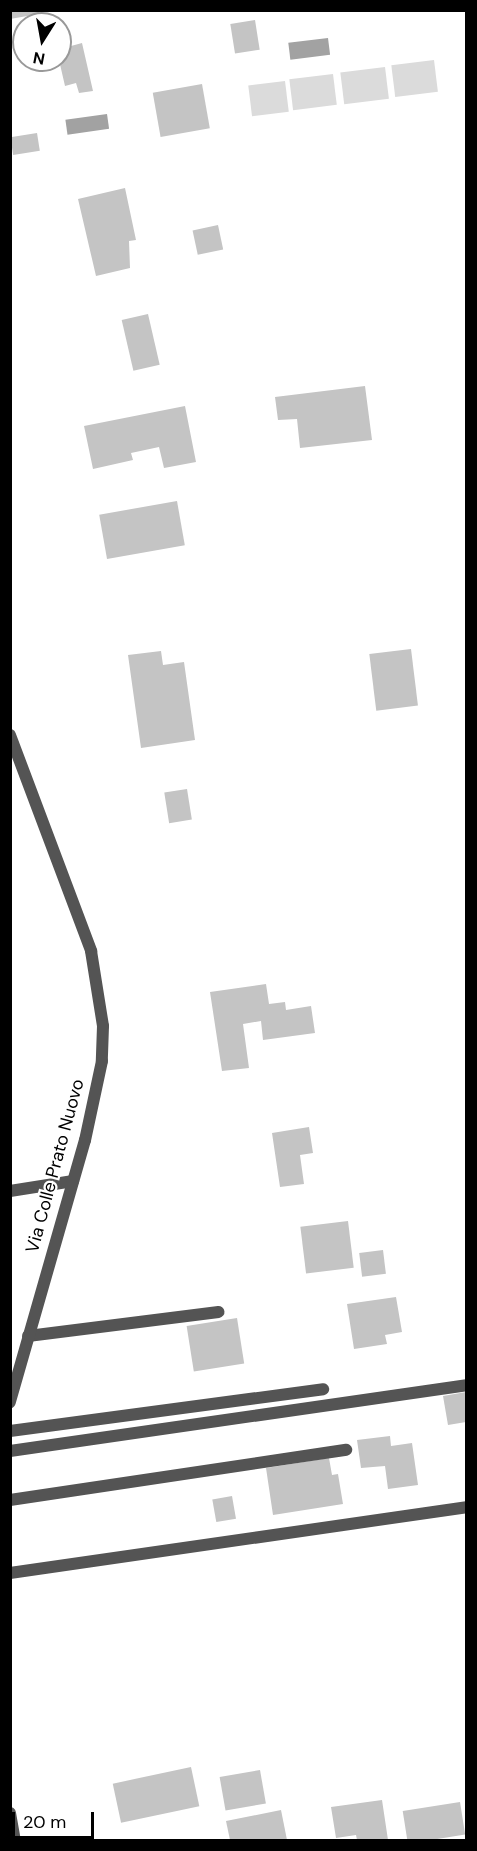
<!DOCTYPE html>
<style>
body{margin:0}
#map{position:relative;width:477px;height:1851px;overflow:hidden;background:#fff;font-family:"DM Sans",sans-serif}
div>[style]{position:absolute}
.green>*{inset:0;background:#dbdbdb;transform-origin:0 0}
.water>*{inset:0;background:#a2a2a2;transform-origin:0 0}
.building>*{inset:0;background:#c4c4c4;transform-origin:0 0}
.lane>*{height:12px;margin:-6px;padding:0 6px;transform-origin:6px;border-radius:6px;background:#545454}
.street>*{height:12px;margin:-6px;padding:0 6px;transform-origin:6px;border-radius:6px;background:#545454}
span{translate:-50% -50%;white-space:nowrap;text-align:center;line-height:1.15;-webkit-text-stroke:4.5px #fff;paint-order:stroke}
.street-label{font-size:18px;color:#000}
.frame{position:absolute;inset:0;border:12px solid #000;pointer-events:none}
.north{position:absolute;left:12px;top:12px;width:60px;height:60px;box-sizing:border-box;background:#fff;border:2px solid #999;border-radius:50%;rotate:191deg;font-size:16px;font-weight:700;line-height:24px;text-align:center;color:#000}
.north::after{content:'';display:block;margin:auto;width:21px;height:27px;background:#000;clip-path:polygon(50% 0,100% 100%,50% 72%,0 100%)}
.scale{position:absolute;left:12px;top:1812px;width:82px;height:27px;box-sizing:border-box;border:3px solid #000;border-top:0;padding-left:8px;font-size:18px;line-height:21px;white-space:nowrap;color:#000;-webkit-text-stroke:4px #fff;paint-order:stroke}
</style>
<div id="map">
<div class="green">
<i style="left:434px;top:60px;width:32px;height:43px;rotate:83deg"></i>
<i style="left:385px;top:67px;width:32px;height:45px;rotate:83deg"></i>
<i style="left:333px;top:74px;width:31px;height:44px;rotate:83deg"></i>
<i style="left:285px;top:81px;width:31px;height:37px;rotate:83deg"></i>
</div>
<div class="water">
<i style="left:328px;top:38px;width:17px;height:40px;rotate:83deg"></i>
<i style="left:107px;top:114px;width:15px;height:42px;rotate:82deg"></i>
</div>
<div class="building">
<i style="clip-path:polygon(10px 10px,39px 10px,39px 14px,10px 19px)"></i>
<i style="left:255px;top:20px;width:30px;height:25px;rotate:81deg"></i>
<i style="clip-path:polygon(82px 43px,93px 91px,79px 93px,76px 83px,65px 86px,59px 60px,60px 49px)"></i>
<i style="left:202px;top:84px;width:45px;height:50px;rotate:80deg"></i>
<i style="left:37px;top:133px;width:18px;height:27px;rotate:81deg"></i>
<i style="clip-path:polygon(125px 188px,136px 240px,129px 241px,130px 268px,96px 276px,78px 199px)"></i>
<i style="left:218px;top:225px;width:25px;height:26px;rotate:78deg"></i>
<i style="left:148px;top:314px;width:52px;height:27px;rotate:77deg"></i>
<i style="clip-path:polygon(365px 386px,372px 440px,300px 448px,297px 419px,278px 420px,275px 397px)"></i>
<i style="clip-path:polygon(185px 406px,196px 462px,164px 468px,159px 447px,131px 453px,133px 460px,93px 469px,84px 426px)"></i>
<i style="left:177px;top:501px;width:45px;height:79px;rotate:80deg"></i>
<i style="left:411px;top:649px;width:57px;height:42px;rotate:83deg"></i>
<i style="clip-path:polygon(161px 651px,163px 665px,184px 662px,195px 740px,141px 748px,128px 655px)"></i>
<i style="left:187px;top:789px;width:31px;height:23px;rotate:81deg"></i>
<i style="clip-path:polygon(266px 984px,269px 1004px,285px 1002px,286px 1010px,311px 1006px,315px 1033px,263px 1040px,261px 1021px,243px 1024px,249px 1068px,222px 1071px,210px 992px)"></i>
<i style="clip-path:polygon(309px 1127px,313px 1153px,300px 1155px,304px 1184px,280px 1187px,272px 1133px)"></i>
<i style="left:348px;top:1221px;width:47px;height:48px;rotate:83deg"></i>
<i style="left:383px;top:1250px;width:24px;height:24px;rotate:83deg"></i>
<i style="clip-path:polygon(396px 1297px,402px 1332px,385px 1335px,387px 1344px,354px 1349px,347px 1304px)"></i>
<i style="left:237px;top:1318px;width:46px;height:51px;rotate:81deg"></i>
<i style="clip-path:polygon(466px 1392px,466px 1422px,448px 1425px,443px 1396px)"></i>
<i style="clip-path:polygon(390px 1436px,391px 1446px,412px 1443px,418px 1485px,388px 1489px,385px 1466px,361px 1468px,357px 1440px)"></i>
<i style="clip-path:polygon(329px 1458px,332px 1475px,338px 1474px,343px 1504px,273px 1515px,266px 1468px)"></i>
<i style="left:232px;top:1496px;width:23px;height:20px;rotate:80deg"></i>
<i style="left:191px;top:1767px;width:40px;height:80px;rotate:78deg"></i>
<i style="left:260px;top:1770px;width:34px;height:41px;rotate:80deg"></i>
<i style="clip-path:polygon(382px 1800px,388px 1840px,357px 1840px,356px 1835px,336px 1838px,331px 1807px)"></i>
<i style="left:460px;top:1802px;width:33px;height:58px;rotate:81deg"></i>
<i style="clip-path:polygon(281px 1810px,287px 1840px,230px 1840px,226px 1821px)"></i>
</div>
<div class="lane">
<i style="left:10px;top:1191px;width:64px;rotate:-9deg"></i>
<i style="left:28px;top:1336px;width:192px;rotate:-7.2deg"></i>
<i style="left:10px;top:1431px;width:316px;rotate:-7.6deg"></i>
<i style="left:10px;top:1451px;width:461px;rotate:-8.2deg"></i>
<i style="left:10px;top:1500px;width:340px;rotate:-8.5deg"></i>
<i style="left:10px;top:1573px;width:461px;rotate:-8.2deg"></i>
</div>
<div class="street">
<i style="left:10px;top:735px;width:231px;rotate:69.4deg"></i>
<i style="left:91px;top:951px;width:76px;rotate:80.9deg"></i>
<i style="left:103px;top:1026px;width:35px;rotate:92deg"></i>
<i style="left:102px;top:1061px;width:81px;rotate:102.1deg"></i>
<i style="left:85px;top:1140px;width:273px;rotate:106deg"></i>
<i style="left:10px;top:1813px;width:27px;rotate:80deg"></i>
</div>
<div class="street-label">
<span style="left:55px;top:1166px;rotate:-75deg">Via Colle Prato Nuovo</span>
</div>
<div class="frame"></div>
<div class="north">N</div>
<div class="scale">20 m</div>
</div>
